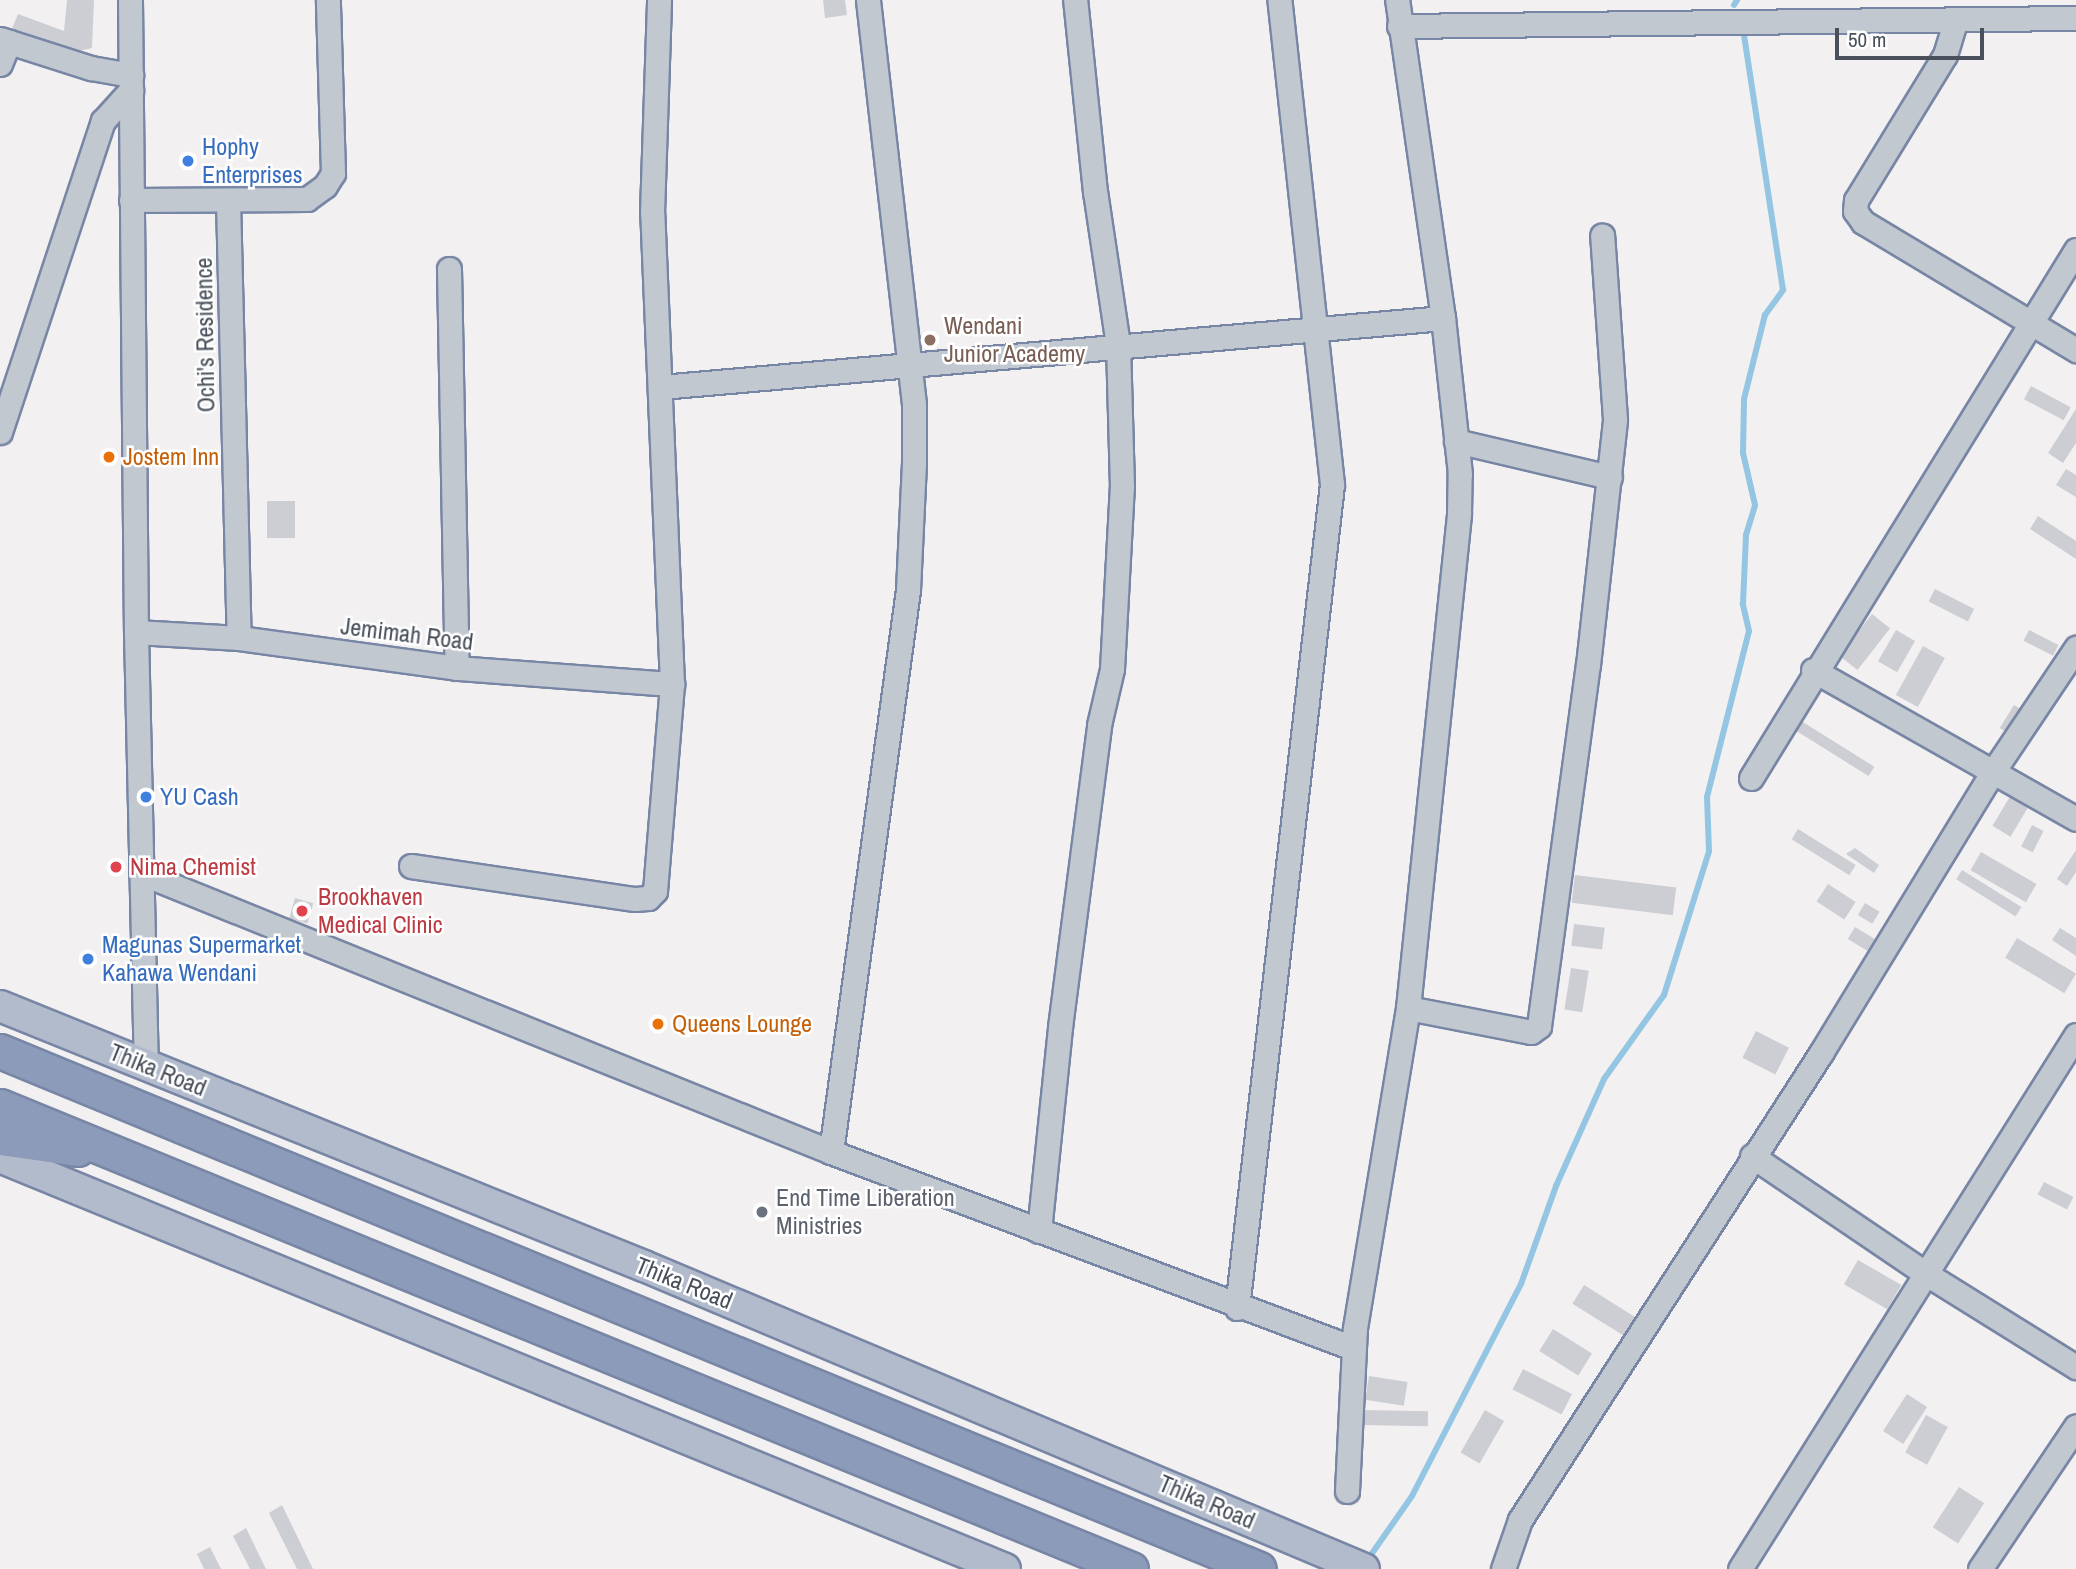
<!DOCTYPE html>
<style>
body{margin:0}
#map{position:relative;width:2076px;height:1569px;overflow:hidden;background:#f2f0f0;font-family:"Archivo Narrow",sans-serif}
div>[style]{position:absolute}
.stream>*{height:6px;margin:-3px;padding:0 3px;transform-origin:3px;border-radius:3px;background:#94c6e3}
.building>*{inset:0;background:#cdced3;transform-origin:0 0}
.roads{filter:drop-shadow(2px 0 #7886a5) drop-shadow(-2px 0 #7886a5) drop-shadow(0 2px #7886a5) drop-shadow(0 -2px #7886a5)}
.minor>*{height:23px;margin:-11.5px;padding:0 11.5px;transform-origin:11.5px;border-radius:11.5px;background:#c2c8d0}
.major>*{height:30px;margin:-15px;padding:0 15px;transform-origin:15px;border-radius:15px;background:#b2bbcb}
.highway>*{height:33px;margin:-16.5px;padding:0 16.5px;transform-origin:16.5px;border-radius:16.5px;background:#8c9bb9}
.dots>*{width:19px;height:19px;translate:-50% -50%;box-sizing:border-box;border:4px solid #fff;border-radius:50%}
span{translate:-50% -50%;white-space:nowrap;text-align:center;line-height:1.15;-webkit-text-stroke:5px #fff;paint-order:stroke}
.shop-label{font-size:24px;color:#366cbe}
.left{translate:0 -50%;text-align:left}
.education-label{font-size:24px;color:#785e54}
.street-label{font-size:24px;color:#49505b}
.food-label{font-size:24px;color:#c56008}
.health-label{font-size:24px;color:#be3a42}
.worship-label{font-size:24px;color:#5b616d}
.scale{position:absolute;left:1835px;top:28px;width:149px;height:32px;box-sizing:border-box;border:4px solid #49505b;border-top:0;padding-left:9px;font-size:21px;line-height:24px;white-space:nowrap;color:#49505b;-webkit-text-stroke:5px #fff;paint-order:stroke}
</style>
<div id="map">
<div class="stream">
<i style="left:1734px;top:5px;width:6px;rotate:-59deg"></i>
<i style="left:1366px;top:1562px;width:80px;rotate:-55.1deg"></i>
<i style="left:1412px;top:1496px;width:238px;rotate:-62.8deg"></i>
<i style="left:1521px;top:1284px;width:104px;rotate:-70.3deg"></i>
<i style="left:1556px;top:1186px;width:117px;rotate:-65.8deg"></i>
<i style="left:1604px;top:1079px;width:103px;rotate:-54.5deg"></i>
<i style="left:1664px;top:995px;width:151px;rotate:-72.6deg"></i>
<i style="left:1709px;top:851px;width:54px;rotate:-92.1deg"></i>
<i style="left:1707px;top:797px;width:171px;rotate:-75.8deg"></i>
<i style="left:1749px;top:631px;width:28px;rotate:-103deg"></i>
<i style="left:1743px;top:604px;width:69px;rotate:-87.5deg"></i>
<i style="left:1746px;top:535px;width:31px;rotate:-73deg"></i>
<i style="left:1755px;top:505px;width:53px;rotate:-103deg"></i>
<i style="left:1743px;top:453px;width:54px;rotate:-88.9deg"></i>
<i style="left:1744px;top:399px;width:87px;rotate:-76deg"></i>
<i style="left:1765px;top:315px;width:31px;rotate:-54deg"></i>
<i style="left:1783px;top:290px;width:263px;rotate:-98.7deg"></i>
</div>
<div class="building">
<i style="clip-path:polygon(67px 0,94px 0,92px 48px,79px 51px,75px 58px,11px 31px,18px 14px,64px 31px)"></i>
<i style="clip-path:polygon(823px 0,845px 0,847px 15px,825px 18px)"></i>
<i style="left:2031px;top:386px;width:45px;height:15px;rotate:28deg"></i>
<i style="clip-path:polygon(2076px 409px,2076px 443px,2063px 463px,2048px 453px)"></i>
<i style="clip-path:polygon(2066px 469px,2076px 475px,2076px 497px,2056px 485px)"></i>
<i style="left:267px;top:501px;width:28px;height:37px"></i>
<i style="clip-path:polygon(2038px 516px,2076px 541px,2076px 559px,2030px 529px)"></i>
<i style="left:1935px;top:589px;width:44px;height:14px;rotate:27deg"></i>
<i style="left:1872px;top:614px;width:23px;height:53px;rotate:38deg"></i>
<i style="left:1896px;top:630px;width:22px;height:36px;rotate:30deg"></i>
<i style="left:2029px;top:630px;width:33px;height:12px;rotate:27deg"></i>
<i style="left:1923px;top:646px;width:25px;height:56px;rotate:29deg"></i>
<i style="left:2014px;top:705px;width:9px;height:27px;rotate:32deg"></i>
<i style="left:1798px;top:719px;width:90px;height:11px;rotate:32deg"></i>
<i style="left:2011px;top:795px;width:21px;height:36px;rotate:31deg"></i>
<i style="left:2032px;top:825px;width:13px;height:24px;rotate:27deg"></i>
<i style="left:1798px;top:829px;width:68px;height:12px;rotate:32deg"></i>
<i style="clip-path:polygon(1855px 848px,1879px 865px,1874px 873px,1846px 854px)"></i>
<i style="clip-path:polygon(2076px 850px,2076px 872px,2067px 886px,2057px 879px)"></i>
<i style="left:1981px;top:852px;width:64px;height:21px;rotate:30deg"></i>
<i style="left:1962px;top:870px;width:70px;height:11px;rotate:32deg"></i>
<i style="left:1575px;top:875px;width:102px;height:28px;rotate:7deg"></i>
<i style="left:1828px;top:884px;width:33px;height:21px;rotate:33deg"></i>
<i style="left:295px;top:898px;width:19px;height:21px;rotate:16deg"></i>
<i style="left:1865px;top:903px;width:17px;height:14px;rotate:31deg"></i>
<i style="left:1574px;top:924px;width:31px;height:22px;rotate:7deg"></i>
<i style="left:1855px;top:927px;width:26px;height:14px;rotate:31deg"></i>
<i style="clip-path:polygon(2060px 928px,2076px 938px,2076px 956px,2052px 940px)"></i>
<i style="left:2017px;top:938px;width:69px;height:23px;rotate:31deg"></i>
<i style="left:1571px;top:968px;width:18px;height:42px;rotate:9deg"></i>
<i style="left:1756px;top:1031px;width:37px;height:30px;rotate:27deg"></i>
<i style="left:2044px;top:1182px;width:33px;height:14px;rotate:27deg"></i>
<i style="left:1858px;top:1260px;width:50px;height:28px;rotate:30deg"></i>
<i style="left:1584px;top:1285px;width:65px;height:22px;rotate:32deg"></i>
<i style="left:1553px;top:1329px;width:46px;height:26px;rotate:32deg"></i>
<i style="left:1523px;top:1369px;width:55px;height:23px;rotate:27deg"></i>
<i style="left:1369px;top:1376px;width:39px;height:24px;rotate:9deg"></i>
<i style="left:1907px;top:1394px;width:24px;height:44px;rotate:33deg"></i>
<i style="left:1363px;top:1410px;width:65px;height:15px;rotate:1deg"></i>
<i style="left:1485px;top:1410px;width:22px;height:49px;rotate:30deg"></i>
<i style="left:1926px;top:1415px;width:25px;height:43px;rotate:29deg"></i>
<i style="left:1959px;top:1487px;width:30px;height:48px;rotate:33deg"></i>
<i style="clip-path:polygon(282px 1505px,313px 1569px,297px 1569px,269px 1513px)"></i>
<i style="clip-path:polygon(246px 1528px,266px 1569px,250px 1569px,233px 1536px)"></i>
<i style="clip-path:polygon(210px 1547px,221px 1569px,204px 1569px,197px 1554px)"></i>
</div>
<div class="roads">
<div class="minor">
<i style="left:130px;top:0;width:632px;rotate:89.46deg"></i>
<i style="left:136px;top:632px;width:433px;rotate:88.7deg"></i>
<i style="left:1956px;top:19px;width:38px;rotate:107deg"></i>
<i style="left:1945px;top:55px;width:170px;rotate:121.5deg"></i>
<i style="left:1856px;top:200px;width:11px;rotate:95deg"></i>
<i style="left:1855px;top:211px;width:14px;rotate:54deg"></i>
<i style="left:1863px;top:222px;width:249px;rotate:31deg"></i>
<i style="left:1399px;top:26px;width:677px;rotate:-0.68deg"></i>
<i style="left:0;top:39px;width:96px;rotate:17.7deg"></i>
<i style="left:91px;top:68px;width:41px;rotate:9.9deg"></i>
<i style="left:0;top:64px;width:24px;rotate:-68deg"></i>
<i style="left:131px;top:200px;width:176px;rotate:-0.3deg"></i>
<i style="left:307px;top:199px;width:22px;rotate:-36deg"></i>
<i style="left:325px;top:186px;width:15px;rotate:-58deg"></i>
<i style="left:333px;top:173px;width:173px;rotate:-91.7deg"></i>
<i style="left:228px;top:200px;width:438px;rotate:88.6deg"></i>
<i style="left:449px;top:269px;width:399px;rotate:88.9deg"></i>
<i style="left:661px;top:387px;width:785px;rotate:-5.04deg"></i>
<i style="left:0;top:432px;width:328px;rotate:-71.7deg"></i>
<i style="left:103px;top:121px;width:42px;rotate:-47.9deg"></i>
<i style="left:1456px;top:441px;width:158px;rotate:13.2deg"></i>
<i style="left:136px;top:632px;width:103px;rotate:3.3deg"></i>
<i style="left:239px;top:638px;width:220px;rotate:7.8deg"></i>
<i style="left:457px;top:668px;width:216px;rotate:4.3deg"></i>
<i style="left:1813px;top:670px;width:302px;rotate:29.5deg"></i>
<i style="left:1751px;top:778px;width:620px;rotate:-58.39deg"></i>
<i style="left:411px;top:866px;width:226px;rotate:8.4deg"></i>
<i style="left:635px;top:899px;width:13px;rotate:-4deg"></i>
<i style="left:648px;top:898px;width:10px;rotate:-45deg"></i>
<i style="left:655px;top:891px;width:208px;rotate:-85.3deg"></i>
<i style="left:672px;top:684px;width:471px;rotate:-92.4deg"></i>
<i style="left:652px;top:213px;width:213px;rotate:-88.1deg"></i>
<i style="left:144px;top:874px;width:741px;rotate:22.03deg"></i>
<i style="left:831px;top:1152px;width:558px;rotate:20.58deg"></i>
<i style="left:1408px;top:1008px;width:125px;rotate:11deg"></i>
<i style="left:1531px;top:1032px;width:10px;rotate:-37deg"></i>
<i style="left:1539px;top:1026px;width:364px;rotate:-82.3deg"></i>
<i style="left:1588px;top:665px;width:247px;rotate:-83.7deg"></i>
<i style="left:1615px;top:419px;width:184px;rotate:-94deg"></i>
<i style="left:831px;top:1152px;width:567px;rotate:-82.2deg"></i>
<i style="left:908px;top:590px;width:126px;rotate:-87.3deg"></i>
<i style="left:914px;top:464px;width:60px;rotate:-90deg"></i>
<i style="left:914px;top:404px;width:407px;rotate:-96.5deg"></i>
<i style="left:1752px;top:1156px;width:209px;rotate:34.1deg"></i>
<i style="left:1925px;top:1273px;width:178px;rotate:31.9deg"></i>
<i style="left:1039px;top:1231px;width:205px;rotate:-84.1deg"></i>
<i style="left:1060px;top:1027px;width:305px;rotate:-82.6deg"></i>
<i style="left:1099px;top:725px;width:57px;rotate:-76.9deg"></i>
<i style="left:1112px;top:669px;width:182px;rotate:-86.9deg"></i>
<i style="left:1122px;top:487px;width:142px;rotate:-91.6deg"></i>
<i style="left:1118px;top:345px;width:155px;rotate:-98.5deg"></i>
<i style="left:1095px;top:192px;width:193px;rotate:-95.9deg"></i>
<i style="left:1237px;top:1308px;width:829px;rotate:-83.42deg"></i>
<i style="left:1332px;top:484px;width:487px;rotate:-96.2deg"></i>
<i style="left:1347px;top:1491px;width:163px;rotate:-87.2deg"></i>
<i style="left:1355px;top:1328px;width:324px;rotate:-80.6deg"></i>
<i style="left:1408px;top:1008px;width:498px;rotate:-84.1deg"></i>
<i style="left:1459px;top:513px;width:39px;rotate:-89deg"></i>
<i style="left:1460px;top:474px;width:157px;rotate:-96.2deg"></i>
<i style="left:1443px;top:318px;width:321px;rotate:-98.2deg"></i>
<i style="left:1503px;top:1569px;width:52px;rotate:-70.9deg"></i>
<i style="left:1520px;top:1520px;width:556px;rotate:-57.2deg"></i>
<i style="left:1821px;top:1053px;width:328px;rotate:-58.6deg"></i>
<i style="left:1992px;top:773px;width:151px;rotate:-56.1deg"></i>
<i style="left:1740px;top:1569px;width:631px;rotate:-57.82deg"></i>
<i style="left:1980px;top:1569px;width:172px;rotate:-56.1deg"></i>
</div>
<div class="major">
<i style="left:0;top:1006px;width:695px;rotate:21.99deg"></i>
<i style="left:644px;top:1266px;width:781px;rotate:22.82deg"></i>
<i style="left:0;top:1157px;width:1086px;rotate:22.29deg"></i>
</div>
<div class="highway">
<i style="left:0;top:1051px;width:1361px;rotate:22.36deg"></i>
<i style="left:0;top:1106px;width:1222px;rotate:22.26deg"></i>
<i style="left:0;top:1138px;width:78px;rotate:8.1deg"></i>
</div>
</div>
<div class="dots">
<i style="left:188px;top:161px;background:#3f7fe0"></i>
<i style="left:930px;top:340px;background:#8d6e63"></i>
<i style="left:109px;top:457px;background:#e8710a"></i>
<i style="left:146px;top:797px;background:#3f7fe0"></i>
<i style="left:116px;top:867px;background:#e0444e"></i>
<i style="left:302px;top:911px;background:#e0444e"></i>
<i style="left:88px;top:959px;background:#3f7fe0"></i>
<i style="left:658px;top:1024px;background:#e8710a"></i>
<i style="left:762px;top:1212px;background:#6b7280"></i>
</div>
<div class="shop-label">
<span class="left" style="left:202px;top:161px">Hophy<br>Enterprises</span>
<span class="left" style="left:160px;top:797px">YU Cash</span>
<span class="left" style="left:102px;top:959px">Magunas Supermarket<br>Kahawa Wendani</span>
</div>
<div class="education-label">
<span class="left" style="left:944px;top:340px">Wendani<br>Junior Academy</span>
</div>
<div class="street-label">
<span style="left:205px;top:335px;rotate:-91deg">Ochi's Residence</span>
<span style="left:407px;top:634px;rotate:7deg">Jemimah Road</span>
<span style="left:158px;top:1070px;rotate:22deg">Thika Road</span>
<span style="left:684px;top:1283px;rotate:22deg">Thika Road</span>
<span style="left:1207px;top:1502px;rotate:23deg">Thika Road</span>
</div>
<div class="food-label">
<span class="left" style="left:123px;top:457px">Jostem Inn</span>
<span class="left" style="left:672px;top:1024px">Queens Lounge</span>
</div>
<div class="health-label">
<span class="left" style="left:130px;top:867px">Nima Chemist</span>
<span class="left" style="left:318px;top:911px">Brookhaven<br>Medical Clinic</span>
</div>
<div class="worship-label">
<span class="left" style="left:776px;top:1212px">End Time Liberation<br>Ministries</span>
</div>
<div class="scale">50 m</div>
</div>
